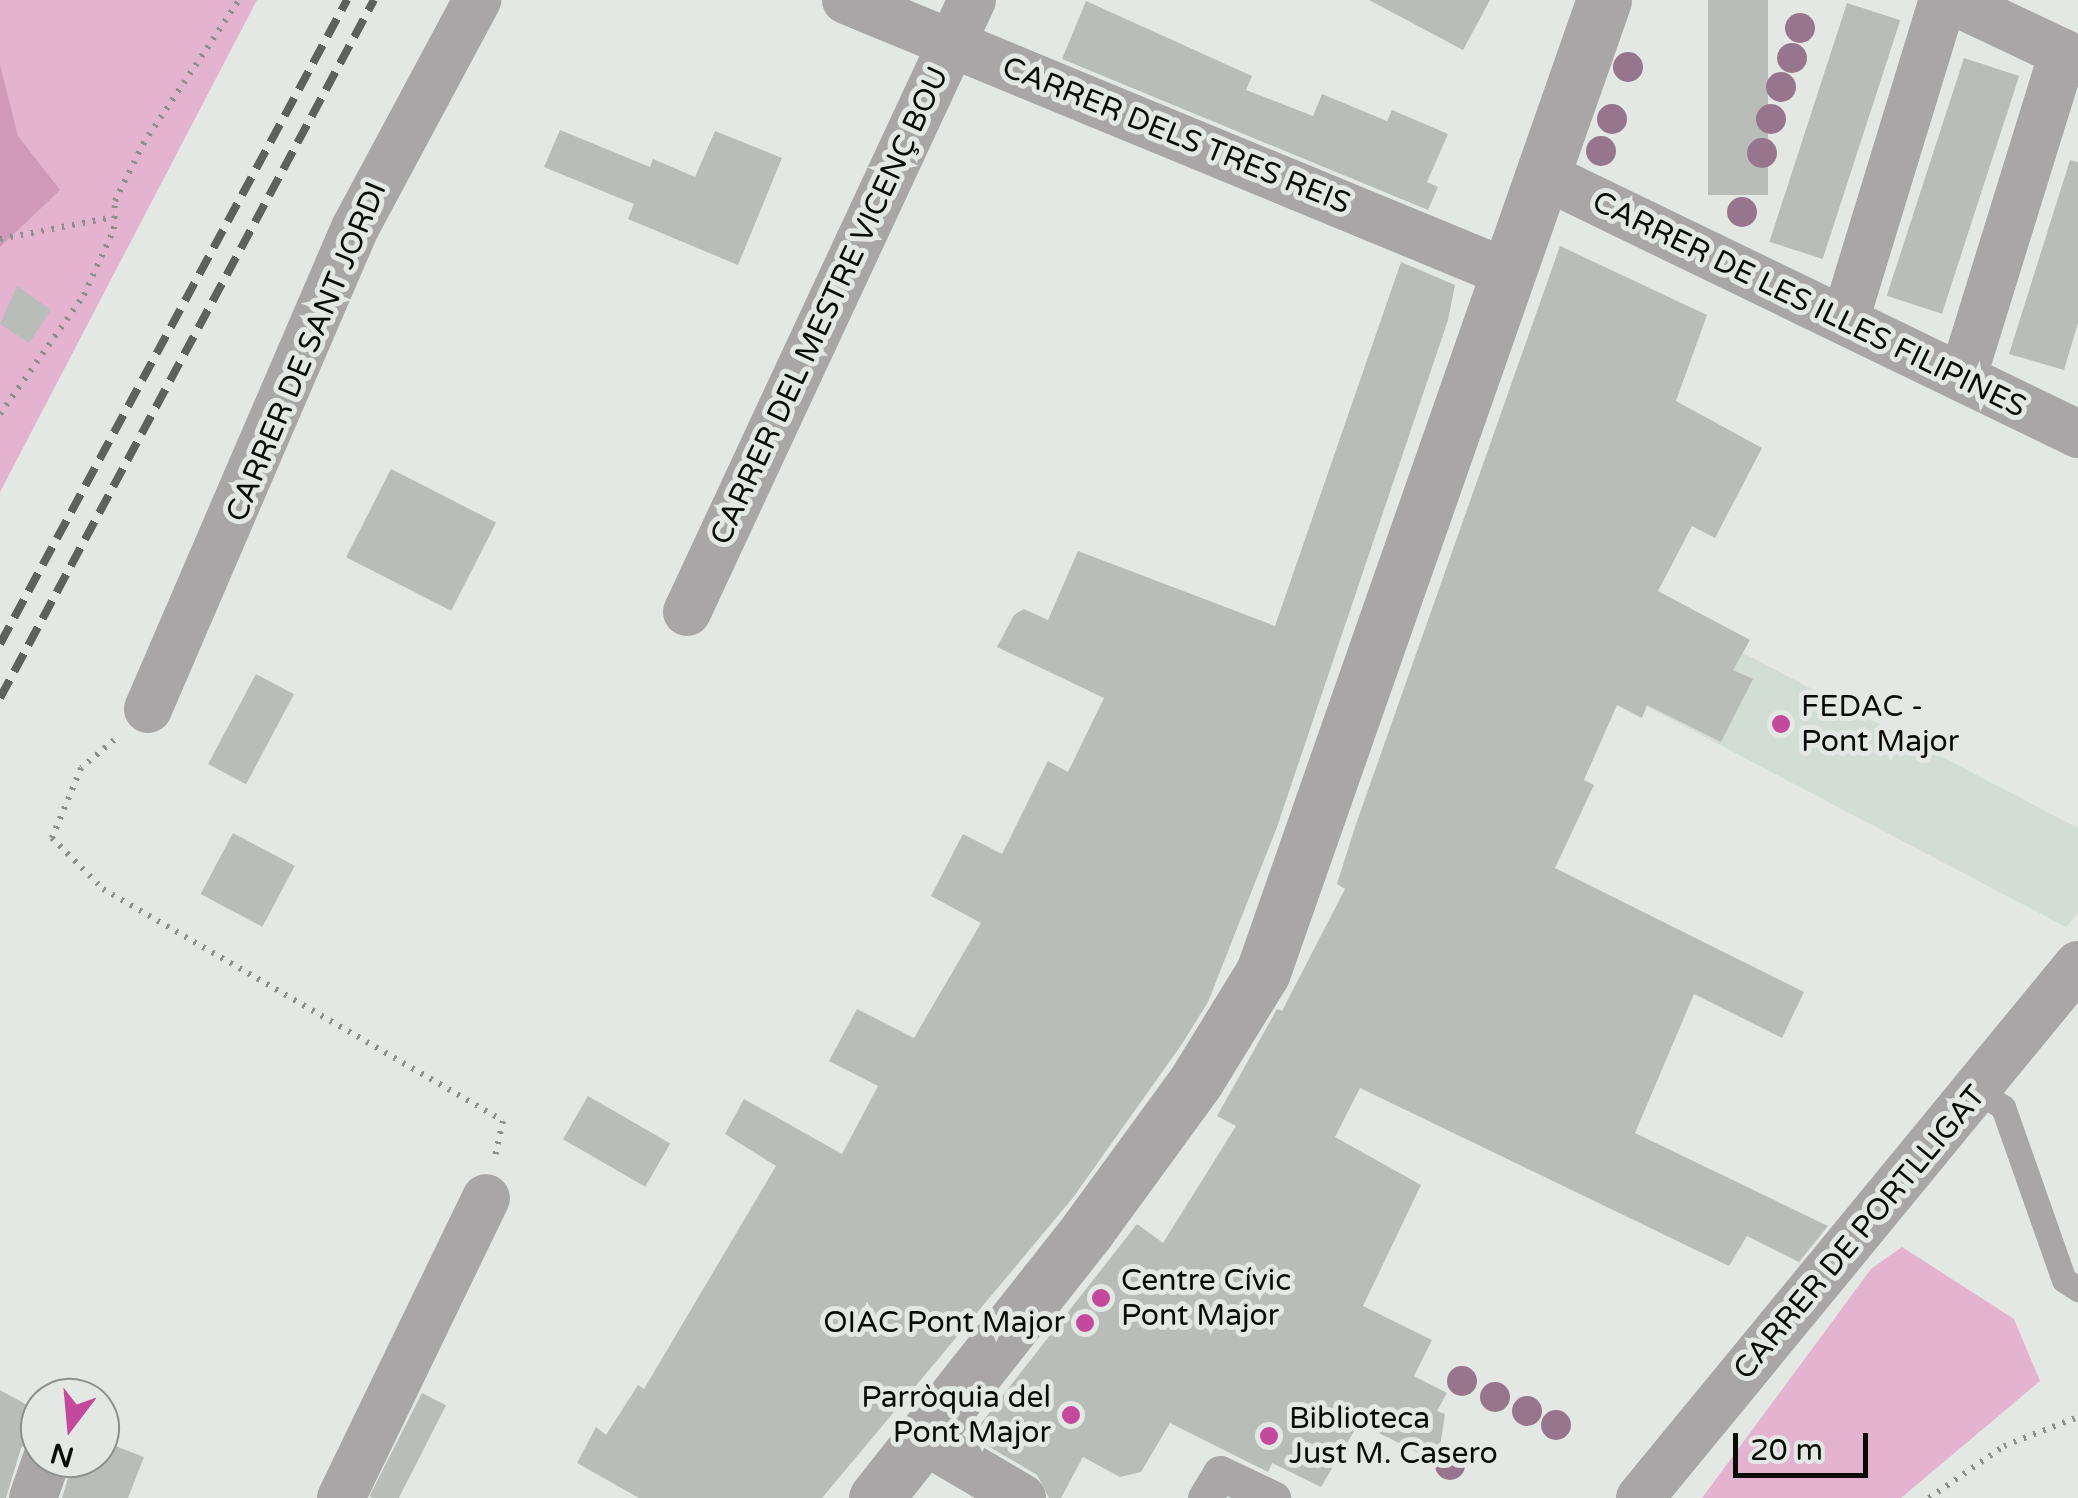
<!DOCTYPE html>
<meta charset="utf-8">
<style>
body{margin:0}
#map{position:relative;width:2078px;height:1498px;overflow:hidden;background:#e3e8e4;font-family:"Varela Round",sans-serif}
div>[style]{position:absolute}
.built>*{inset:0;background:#d2ddd3}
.green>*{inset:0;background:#e4b3d0}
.forest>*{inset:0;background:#d099ba}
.building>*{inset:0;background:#b9bdb9;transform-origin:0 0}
.path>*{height:6px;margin-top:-3px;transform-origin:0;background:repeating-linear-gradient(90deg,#8c8f8c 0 2.5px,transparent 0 10.5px)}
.service>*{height:25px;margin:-12.5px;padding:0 12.5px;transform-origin:12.5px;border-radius:12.5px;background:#a8a6a7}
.pedestrian>*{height:35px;margin:-17.5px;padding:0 17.5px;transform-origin:17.5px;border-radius:17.5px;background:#a8a6a7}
.minor>*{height:48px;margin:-24px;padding:0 24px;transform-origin:24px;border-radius:24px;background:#a8a6a7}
.tertiary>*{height:55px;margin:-27.5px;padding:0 27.5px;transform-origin:27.5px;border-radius:27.5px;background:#a8a6a7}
.rail>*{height:8px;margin-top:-4px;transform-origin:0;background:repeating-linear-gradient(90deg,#5e615e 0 20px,transparent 0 30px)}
.trees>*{width:30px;height:30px;margin:-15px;border-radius:50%;background:#97768d}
.dots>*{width:28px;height:28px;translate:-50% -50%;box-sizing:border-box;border:5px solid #e3e8e4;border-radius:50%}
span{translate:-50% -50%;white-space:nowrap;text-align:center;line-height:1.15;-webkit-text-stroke:10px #e3e8e4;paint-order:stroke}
.street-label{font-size:30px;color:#0a0c0a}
.poi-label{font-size:30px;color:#0a0c0a}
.left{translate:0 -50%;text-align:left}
.right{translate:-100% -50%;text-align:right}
.north{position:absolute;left:20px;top:1378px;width:100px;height:100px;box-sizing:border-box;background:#e3e8e4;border:2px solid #8c908d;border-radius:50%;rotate:196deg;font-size:28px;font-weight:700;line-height:40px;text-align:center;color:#0a0c0a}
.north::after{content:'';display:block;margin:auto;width:35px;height:45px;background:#c4499c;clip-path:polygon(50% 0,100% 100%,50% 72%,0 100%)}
.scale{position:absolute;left:1733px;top:1433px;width:135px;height:45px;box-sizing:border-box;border:5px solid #0a0c0a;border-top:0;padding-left:12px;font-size:30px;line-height:35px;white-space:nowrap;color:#0a0c0a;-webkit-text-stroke:8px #e3e8e4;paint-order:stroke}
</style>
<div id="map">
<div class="built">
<i style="clip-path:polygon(1550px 552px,2078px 828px,2078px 913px,2066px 927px,1568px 665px)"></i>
</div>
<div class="green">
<i style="clip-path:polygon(0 0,257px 0,0 492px)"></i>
<i style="clip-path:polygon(1902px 1247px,2014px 1319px,2040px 1381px,1901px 1498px,1702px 1498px,1871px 1269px)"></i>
</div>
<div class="forest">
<i style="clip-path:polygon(0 65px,18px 136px,60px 190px,0 247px)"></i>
</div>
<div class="building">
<i style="clip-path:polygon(1369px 0,1490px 0,1463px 50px)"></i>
<i style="left:1708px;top:0;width:60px;height:195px"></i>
<i style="clip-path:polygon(1086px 1px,1252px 76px,1246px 90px,1313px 116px,1322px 94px,1387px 121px,1392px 110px,1448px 134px,1427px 182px,1438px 187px,1428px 210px,1062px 59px)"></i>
<i style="left:1847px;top:3px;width:56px;height:251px;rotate:18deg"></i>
<i style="left:1964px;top:58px;width:58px;height:250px;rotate:18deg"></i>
<i style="clip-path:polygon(560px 130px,650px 167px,653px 159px,695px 177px,715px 131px,782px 158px,738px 265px,628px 219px,634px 204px,544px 167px)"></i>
<i style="clip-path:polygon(2070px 160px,2078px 162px,2078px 323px,2064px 370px,2009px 354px)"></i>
<i style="clip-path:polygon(1560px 246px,1707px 315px,1676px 401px,1762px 448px,1715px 538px,1692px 526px,1658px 591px,1750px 640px,1733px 670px,1753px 679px,1721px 742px,1647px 705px,1642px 718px,1617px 705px,1584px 780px,1594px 785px,1555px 868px,1804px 992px,1782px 1038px,1694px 994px,1635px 1133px,1828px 1226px,1799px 1262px,1747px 1236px,1729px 1266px,1360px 1088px,1335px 1137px,1421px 1185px,1363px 1306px,1432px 1340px,1414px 1376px,1447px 1393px,1437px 1411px,1445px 1414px,1440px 1447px,1432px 1446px,1427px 1457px,1359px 1423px,1321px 1487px,1272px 1463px,1268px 1472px,1170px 1423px,1141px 1472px,1120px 1477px,1083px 1457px,1061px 1498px,1049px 1498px,1037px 1475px,971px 1436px,1137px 1224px,1163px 1243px,1236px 1126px,1217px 1116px,1277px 1009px,1282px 1011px,1345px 889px,1337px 884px,1355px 827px)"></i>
<i style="clip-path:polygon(1401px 262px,1455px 285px,1448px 320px,1277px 827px,1208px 1002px,1182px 1044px,1072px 1199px,822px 1498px,639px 1498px,577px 1463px,596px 1427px,606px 1435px,638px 1385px,644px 1389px,776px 1166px,725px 1134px,744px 1099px,842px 1154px,878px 1086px,829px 1061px,857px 1009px,914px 1038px,981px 923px,931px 896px,963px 834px,1002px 854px,1048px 761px,1068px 772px,1104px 698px,997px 647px,1014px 615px,1024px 609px,1048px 620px,1078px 551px,1275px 626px)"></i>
<i style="clip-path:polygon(17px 286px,51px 310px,29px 343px,0 324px)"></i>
<i style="left:391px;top:469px;width:118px;height:99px;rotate:27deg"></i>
<i style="left:256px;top:674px;width:43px;height:102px;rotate:28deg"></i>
<i style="left:233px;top:833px;width:70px;height:69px;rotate:28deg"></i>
<i style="left:588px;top:1096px;width:95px;height:50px;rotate:30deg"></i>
<i style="clip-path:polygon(0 1390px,40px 1412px,40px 1432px,21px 1448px,6px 1498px,0 1498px)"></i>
<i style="left:422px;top:1393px;width:27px;height:116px;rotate:27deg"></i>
<i style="clip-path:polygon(100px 1440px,144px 1457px,128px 1498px,62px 1498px,74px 1458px,100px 1458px)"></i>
</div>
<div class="path">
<i style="left:0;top:239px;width:116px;rotate:-10.9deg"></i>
<i style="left:0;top:414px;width:146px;rotate:-54.8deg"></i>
<i style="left:84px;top:295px;width:72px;rotate:-65.6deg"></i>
<i style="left:114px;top:229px;width:28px;rotate:-88deg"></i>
<i style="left:115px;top:201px;width:64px;rotate:-63.8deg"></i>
<i style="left:143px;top:144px;width:173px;rotate:-56.3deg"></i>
<i style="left:114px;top:740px;width:43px;rotate:139.7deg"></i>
<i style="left:81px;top:768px;width:76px;rotate:112.5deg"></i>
<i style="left:52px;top:838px;width:72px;rotate:45deg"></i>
<i style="left:103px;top:889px;width:462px;rotate:30.1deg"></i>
<i style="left:503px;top:1121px;width:35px;rotate:103deg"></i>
<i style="left:1929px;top:1498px;width:91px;rotate:-34.7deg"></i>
<i style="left:2004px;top:1446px;width:79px;rotate:-21.4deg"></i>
</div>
<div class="service">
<i style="left:1978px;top:1091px;width:30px;rotate:33deg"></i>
<i style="left:2003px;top:1107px;width:183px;rotate:70.6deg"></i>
<i style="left:2064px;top:1280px;width:17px;rotate:33deg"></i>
</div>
<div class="pedestrian">
<i style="left:1205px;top:1498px;width:29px;rotate:-59deg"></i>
<i style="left:1220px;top:1473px;width:59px;rotate:25.3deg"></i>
</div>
<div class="minor">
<i style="left:846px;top:0;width:713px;rotate:22.43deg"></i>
<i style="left:1951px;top:0;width:140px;rotate:25.3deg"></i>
<i style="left:1541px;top:174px;width:597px;rotate:25.83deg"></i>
<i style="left:1846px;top:317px;width:332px;rotate:-73deg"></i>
<i style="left:1963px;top:376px;width:338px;rotate:-72.8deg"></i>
<i style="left:687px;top:612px;width:675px;rotate:-65.03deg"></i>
<i style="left:148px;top:709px;width:524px;rotate:-66.72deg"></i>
<i style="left:355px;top:228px;width:259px;rotate:-61.8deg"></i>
<i style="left:922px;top:1439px;width:116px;rotate:30.5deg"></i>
<i style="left:33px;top:1498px;width:42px;rotate:-70.7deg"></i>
<i style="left:341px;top:1498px;width:333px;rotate:-64.2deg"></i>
<i style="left:1640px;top:1498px;width:690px;rotate:-50.59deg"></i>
</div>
<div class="tertiary">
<i style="left:876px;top:1498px;width:339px;rotate:-51.7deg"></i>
<i style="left:1086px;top:1232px;width:187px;rotate:-53.9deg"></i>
<i style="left:1196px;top:1081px;width:128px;rotate:-58.4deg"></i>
<i style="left:1263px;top:972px;width:1030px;rotate:-70.67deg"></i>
</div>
<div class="rail">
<i style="left:0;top:644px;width:732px;rotate:-61.68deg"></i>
<i style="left:0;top:698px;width:792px;rotate:-61.82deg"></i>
</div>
<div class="trees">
<i style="left:1800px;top:28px"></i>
<i style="left:1792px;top:58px"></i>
<i style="left:1628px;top:67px"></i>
<i style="left:1781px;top:87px"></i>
<i style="left:1612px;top:119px"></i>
<i style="left:1771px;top:119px"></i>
<i style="left:1601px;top:151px"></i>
<i style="left:1762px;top:153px"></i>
<i style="left:1742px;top:212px"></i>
<i style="left:1462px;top:1381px"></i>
<i style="left:1495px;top:1397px"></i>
<i style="left:1527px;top:1411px"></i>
<i style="left:1556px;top:1425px"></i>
<i style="left:1450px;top:1465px"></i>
</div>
<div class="dots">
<i style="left:1781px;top:724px;background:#c4499c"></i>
<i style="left:1101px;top:1298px;background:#c4499c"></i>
<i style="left:1085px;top:1323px;background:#c4499c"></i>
<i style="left:1071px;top:1415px;background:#c4499c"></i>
<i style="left:1269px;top:1436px;background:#c4499c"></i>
</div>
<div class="street-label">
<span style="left:1176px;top:136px;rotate:22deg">CARRER DELS TRES REIS</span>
<span style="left:1809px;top:305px;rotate:26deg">CARRER DE LES ILLES FILIPINES</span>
<span style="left:830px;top:306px;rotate:-65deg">CARRER DEL MESTRE VICENÇ BOU</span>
<span style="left:307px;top:352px;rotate:-67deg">CARRER DE SANT JORDI</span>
<span style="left:1860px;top:1233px;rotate:-50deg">CARRER DE PORTLLIGAT</span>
</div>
<div class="poi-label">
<span class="left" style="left:1801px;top:724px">FEDAC -<br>Pont Major</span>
<span class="left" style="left:1121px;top:1298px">Centre Cívic<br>Pont Major</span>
<span class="right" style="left:1065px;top:1323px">OIAC Pont Major</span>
<span class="right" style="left:1051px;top:1415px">Parròquia del<br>Pont Major</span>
<span class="left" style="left:1289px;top:1436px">Biblioteca<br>Just M. Casero</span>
</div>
<div class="north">N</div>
<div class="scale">20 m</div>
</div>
